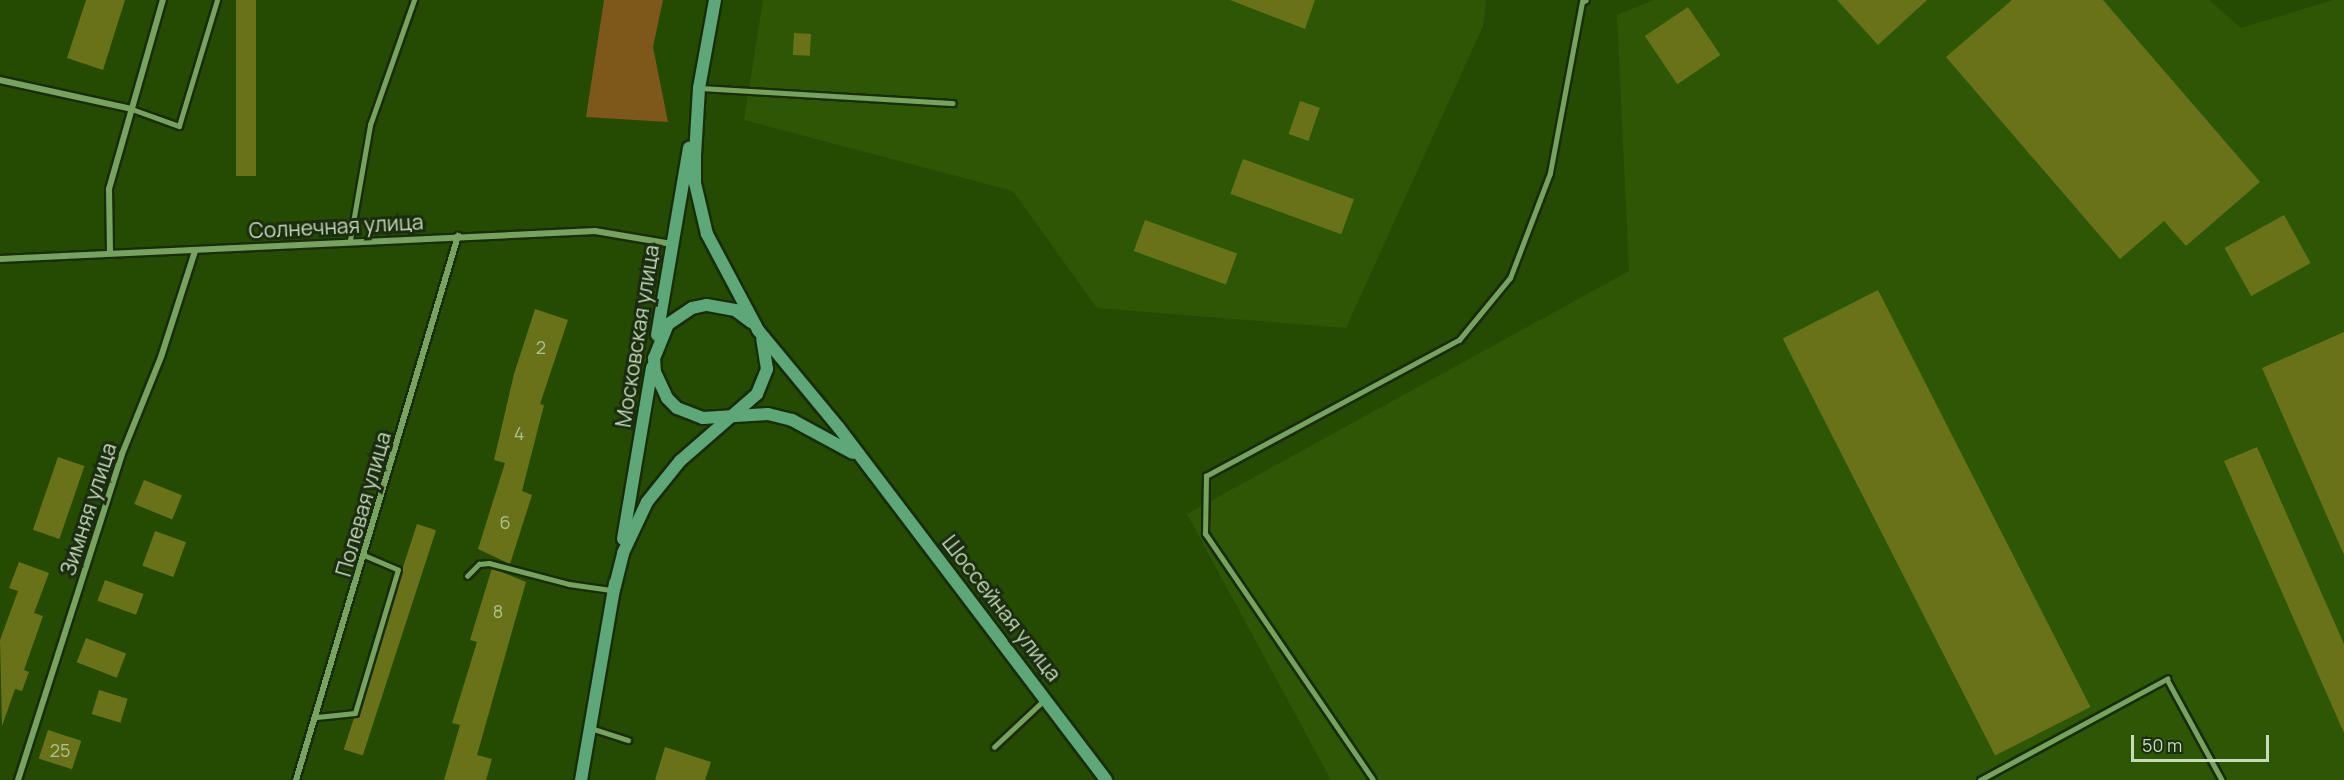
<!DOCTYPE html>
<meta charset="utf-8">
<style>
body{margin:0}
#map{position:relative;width:2344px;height:780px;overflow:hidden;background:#254b02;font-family:Manrope,sans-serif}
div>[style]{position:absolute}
.built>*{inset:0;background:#2d5704}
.green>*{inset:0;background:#7e571a}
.building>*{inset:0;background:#6a7219;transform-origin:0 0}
.roads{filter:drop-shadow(2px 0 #182d0a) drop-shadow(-2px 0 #182d0a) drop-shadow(0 2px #182d0a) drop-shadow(0 -2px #182d0a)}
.service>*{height:4.5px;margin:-2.25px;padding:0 2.25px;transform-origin:2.25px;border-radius:2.25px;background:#78a25f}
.minor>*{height:6px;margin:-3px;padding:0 3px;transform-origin:3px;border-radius:3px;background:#78a25f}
.secondary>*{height:12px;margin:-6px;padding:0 6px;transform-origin:6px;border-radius:6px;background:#5ea778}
span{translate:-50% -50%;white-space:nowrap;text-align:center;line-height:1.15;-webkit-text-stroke:6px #1b2c10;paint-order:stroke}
.number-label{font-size:18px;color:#aec191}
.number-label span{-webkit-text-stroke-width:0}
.street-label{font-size:21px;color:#c5dbb9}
.scale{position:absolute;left:2131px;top:735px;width:138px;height:27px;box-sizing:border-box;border:3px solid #c5dbb9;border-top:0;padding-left:8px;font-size:18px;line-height:21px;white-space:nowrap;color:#c5dbb9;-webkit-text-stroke:4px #1b2c10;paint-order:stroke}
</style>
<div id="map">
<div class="built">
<i style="clip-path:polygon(763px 0,1486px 0,1483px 26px,1346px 328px,1097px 308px,1013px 191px,744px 120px)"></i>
<i style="clip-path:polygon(1653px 0,2209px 0,2241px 28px,2333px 0,2344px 0,2344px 780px,1331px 780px,1187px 514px,1629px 271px,1617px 15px)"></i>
</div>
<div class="green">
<i style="clip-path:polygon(604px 0,663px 0,653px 47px,668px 122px,586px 117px)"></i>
</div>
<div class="building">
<i style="clip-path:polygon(86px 0,125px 0,103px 70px,67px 58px)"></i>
<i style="left:236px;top:0;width:20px;height:176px"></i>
<i style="clip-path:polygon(1230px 0,1315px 0,1305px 29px)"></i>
<i style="clip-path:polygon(1837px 0,1927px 0,1878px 45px)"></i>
<i style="clip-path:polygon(2012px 0,2103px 0,2260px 182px,2186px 246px,2164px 221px,2120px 259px,1946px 57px)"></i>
<i style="left:1688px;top:7px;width:58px;height:52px;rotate:56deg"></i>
<i style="left:794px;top:33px;width:17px;height:22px;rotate:3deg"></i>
<i style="left:1300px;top:101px;width:21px;height:35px;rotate:19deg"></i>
<i style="left:1243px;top:159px;width:118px;height:37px;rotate:20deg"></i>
<i style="left:2284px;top:215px;width:55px;height:68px;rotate:61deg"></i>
<i style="left:1145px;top:220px;width:98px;height:33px;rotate:20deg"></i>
<i style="left:1878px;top:290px;width:468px;height:107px;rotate:63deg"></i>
<i style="clip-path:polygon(535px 309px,568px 320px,540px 404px,544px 405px,522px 491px,532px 495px,510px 564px,478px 549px,505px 463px,494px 460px,514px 374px)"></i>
<i style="clip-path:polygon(2344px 332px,2344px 555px,2262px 368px)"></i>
<i style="clip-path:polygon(2257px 447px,2344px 644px,2344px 733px,2224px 461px)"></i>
<i style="left:58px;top:457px;width:28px;height:77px;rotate:19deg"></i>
<i style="left:144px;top:480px;width:41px;height:26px;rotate:22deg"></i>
<i style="left:417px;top:524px;width:20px;height:237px;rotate:18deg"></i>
<i style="left:155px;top:531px;width:33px;height:37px;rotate:20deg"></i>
<i style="clip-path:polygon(19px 562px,49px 573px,34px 613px,43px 616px,24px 670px,29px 672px,22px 691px,15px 689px,2px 726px,0 640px,18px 591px,9px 588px)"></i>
<i style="clip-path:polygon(492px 568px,526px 582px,477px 755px,492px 759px,486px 780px,444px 780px,460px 725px,452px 723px,477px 642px,470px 640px)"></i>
<i style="left:105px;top:580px;width:41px;height:22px;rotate:20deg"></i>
<i style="left:86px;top:638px;width:43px;height:26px;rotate:21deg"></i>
<i style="left:99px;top:690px;width:30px;height:25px;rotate:17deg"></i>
<i style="left:48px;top:730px;width:35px;height:30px;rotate:18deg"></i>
<i style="clip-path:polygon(665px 747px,711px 762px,705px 780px,655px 780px)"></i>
</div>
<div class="roads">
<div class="service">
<i style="left:699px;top:88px;width:254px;rotate:3.4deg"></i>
<i style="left:132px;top:109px;width:50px;rotate:19.9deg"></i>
<i style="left:179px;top:126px;width:132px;rotate:-73.2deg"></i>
<i style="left:350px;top:240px;width:117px;rotate:-80.1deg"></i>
<i style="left:370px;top:125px;width:133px;rotate:-70.6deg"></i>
<i style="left:467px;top:576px;width:17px;rotate:-45deg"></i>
<i style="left:479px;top:564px;width:10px;rotate:-6deg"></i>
<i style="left:489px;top:563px;width:83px;rotate:14.7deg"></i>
<i style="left:569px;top:584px;width:42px;rotate:8.1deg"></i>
<i style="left:317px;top:717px;width:38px;rotate:-6deg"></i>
<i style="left:355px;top:713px;width:149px;rotate:-73.3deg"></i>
<i style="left:398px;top:570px;width:36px;rotate:-157deg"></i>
<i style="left:591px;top:728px;width:39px;rotate:18deg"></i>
<i style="left:994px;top:747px;width:69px;rotate:-43.2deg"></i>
<i style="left:1373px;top:780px;width:298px;rotate:-124.3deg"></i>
<i style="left:1205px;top:534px;width:58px;rotate:-89deg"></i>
<i style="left:1206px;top:476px;width:287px;rotate:-28.3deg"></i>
<i style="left:1459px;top:340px;width:80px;rotate:-50.6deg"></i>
<i style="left:1510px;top:278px;width:112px;rotate:-69.1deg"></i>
<i style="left:1550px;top:173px;width:174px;rotate:-79.4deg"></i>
<i style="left:1582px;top:2px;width:4px;rotate:-27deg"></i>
<i style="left:1980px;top:780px;width:213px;rotate:-28.4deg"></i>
<i style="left:2167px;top:679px;width:115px;rotate:61.4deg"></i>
</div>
<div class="minor">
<i style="left:0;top:80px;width:135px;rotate:12.4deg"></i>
<i style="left:110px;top:252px;width:63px;rotate:-90.9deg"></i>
<i style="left:109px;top:189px;width:197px;rotate:-74.1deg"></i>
<i style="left:0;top:259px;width:596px;rotate:-2.69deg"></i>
<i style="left:595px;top:231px;width:78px;rotate:9.6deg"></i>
<i style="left:18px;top:780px;width:342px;rotate:-72.3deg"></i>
<i style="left:122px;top:454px;width:105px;rotate:-68.1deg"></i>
<i style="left:161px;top:357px;width:111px;rotate:-72.2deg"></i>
<i style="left:296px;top:780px;width:568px;rotate:-73.42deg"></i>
</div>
<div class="secondary">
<i style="left:715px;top:0;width:89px;rotate:100.3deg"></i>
<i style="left:699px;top:88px;width:67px;rotate:93.4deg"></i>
<i style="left:695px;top:155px;width:28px;rotate:90deg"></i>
<i style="left:695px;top:183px;width:52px;rotate:76.8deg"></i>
<i style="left:707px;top:234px;width:109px;rotate:62deg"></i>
<i style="left:758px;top:330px;width:127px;rotate:50.4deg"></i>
<i style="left:839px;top:428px;width:442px;rotate:52.8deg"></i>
<i style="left:751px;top:322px;width:20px;rotate:-143deg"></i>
<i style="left:735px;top:310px;width:29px;rotate:-170deg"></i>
<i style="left:706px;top:305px;width:14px;rotate:168deg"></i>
<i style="left:692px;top:308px;width:29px;rotate:146deg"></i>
<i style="left:668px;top:324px;width:37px;rotate:112deg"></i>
<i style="left:654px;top:358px;width:14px;rotate:86deg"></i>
<i style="left:655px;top:372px;width:29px;rotate:65deg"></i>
<i style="left:667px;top:398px;width:14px;rotate:45deg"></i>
<i style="left:677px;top:408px;width:28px;rotate:21deg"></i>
<i style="left:703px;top:418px;width:65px;rotate:-3.5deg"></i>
<i style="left:768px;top:414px;width:25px;rotate:14deg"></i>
<i style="left:792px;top:420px;width:69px;rotate:28.4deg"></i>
<i style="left:657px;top:335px;width:190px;rotate:-80.3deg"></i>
<i style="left:623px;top:539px;width:174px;rotate:-80.4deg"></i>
<i style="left:614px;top:590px;width:38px;rotate:-76deg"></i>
<i style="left:623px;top:553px;width:56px;rotate:-64.8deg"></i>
<i style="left:647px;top:502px;width:53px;rotate:-51.2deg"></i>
<i style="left:680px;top:461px;width:102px;rotate:-41deg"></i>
<i style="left:757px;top:394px;width:27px;rotate:-68deg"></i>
<i style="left:767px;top:369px;width:30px;rotate:-99deg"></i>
<i style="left:581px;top:780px;width:200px;rotate:-80.2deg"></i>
</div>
</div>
<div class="number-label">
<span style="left:541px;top:347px">2</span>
<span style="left:519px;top:433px">4</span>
<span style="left:505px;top:522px">6</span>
<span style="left:498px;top:611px">8</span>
<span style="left:60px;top:750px">25</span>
</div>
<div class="street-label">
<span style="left:336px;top:226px;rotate:-3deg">Солнечная улица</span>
<span style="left:637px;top:336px;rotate:-81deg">Московская улица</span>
<span style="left:363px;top:504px;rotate:-74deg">Полевая улица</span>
<span style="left:88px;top:509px;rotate:-72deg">Зимняя улица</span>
<span style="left:1002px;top:608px;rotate:52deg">Шоссейная улица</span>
</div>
<div class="scale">50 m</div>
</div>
